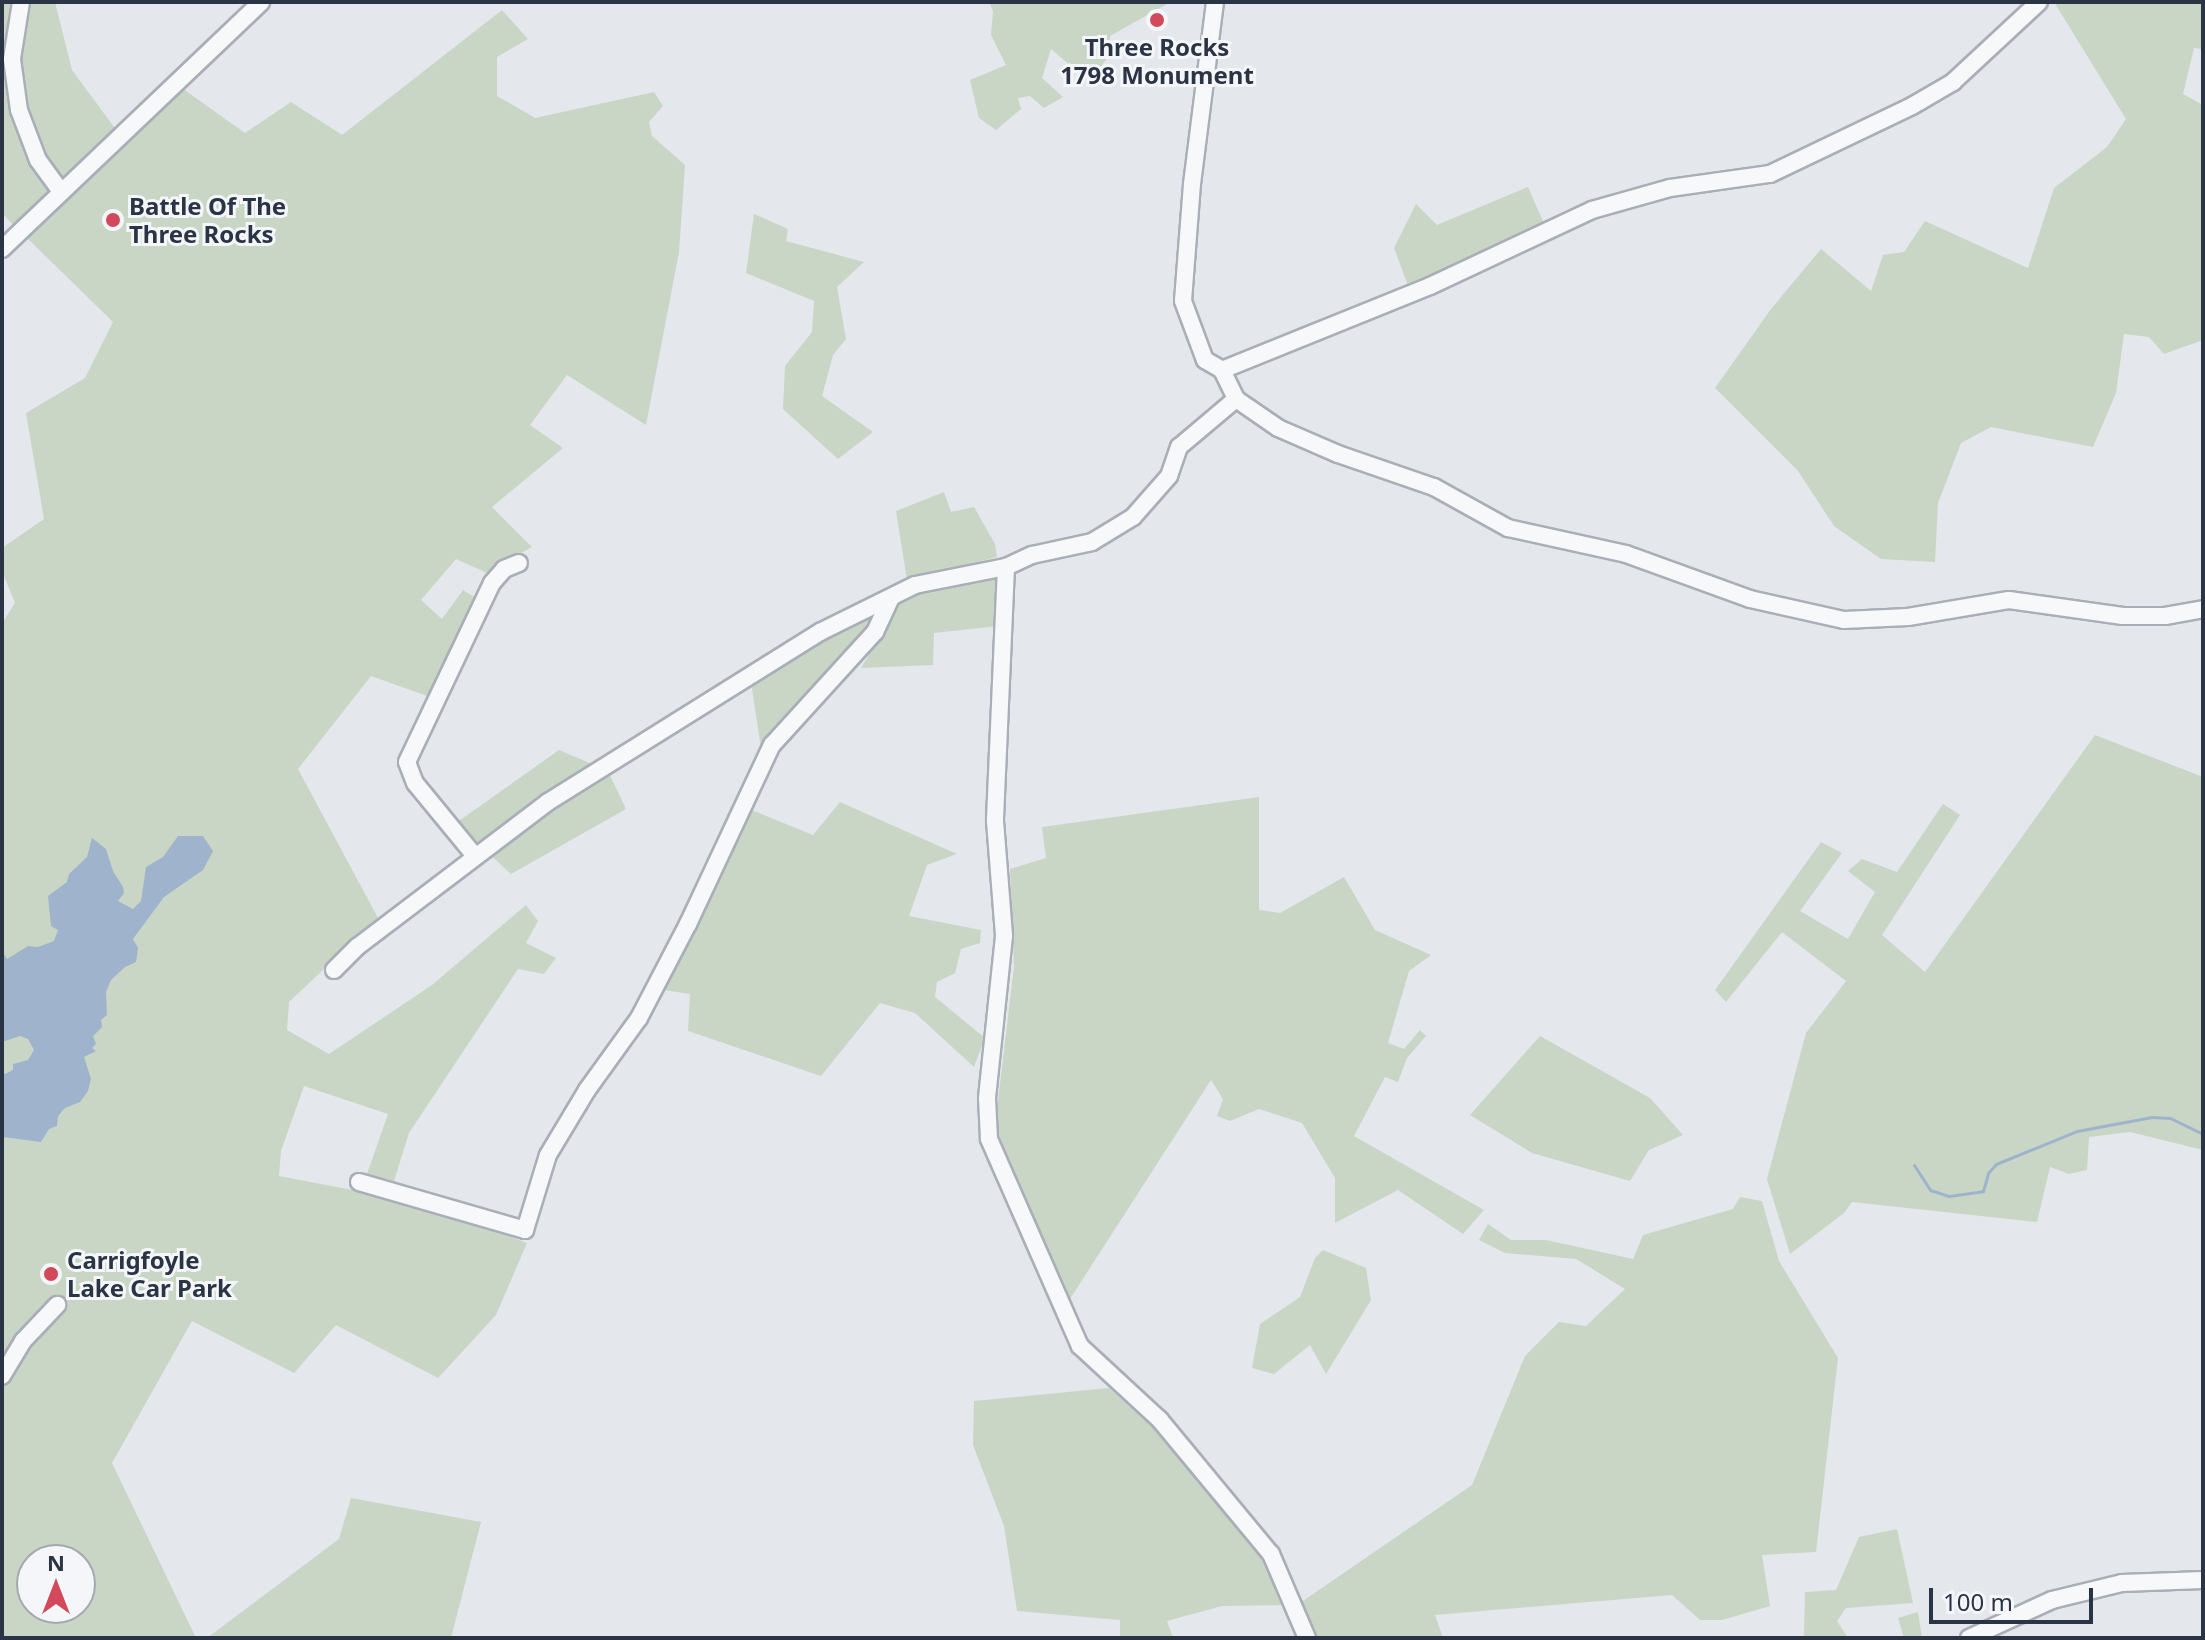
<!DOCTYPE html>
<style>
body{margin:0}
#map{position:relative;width:2205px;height:1640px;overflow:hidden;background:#e4e7ec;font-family:"Noto Sans",sans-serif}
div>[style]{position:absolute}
.green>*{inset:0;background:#c9d6c5}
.water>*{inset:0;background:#9fb4cc}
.stream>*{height:3px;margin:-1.5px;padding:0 1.5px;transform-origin:1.5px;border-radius:1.5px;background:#9fb4cc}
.roads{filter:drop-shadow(2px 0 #a9aeb7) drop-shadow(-2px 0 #a9aeb7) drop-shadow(0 2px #a9aeb7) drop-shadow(0 -2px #a9aeb7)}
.minor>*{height:16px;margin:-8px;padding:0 8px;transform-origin:8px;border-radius:8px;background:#f7f8fa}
.dots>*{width:22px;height:22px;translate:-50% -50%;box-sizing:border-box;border:4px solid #f4f6f9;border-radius:50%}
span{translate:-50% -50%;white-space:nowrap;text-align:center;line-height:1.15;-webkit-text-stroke:6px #f4f6f9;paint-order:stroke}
.poi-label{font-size:24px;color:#2b3445;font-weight:700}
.left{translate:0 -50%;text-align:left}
.frame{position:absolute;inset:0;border:4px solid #2b3445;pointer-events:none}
.north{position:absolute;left:16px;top:1544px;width:80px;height:80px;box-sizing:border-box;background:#f4f6f9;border:2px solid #a4a8b1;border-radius:50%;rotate:0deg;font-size:22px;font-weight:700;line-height:32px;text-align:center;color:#2b3445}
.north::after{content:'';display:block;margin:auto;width:28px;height:36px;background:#d1495b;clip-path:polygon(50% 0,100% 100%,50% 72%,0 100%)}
.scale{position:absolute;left:1929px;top:1588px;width:164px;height:36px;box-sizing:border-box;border:4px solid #2b3445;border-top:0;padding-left:10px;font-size:24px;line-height:28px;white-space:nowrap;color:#2b3445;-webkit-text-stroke:6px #f4f6f9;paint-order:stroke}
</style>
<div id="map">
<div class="green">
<i style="clip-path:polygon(2px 2px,55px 2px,72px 70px,117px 131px,15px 227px,2px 213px)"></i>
<i style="clip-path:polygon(989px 2px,1186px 2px,1167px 4px,1110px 36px,1108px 57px,1090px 82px,1051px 49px,1042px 78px,1063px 97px,1044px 108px,1030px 96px,1018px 98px,1021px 109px,996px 130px,979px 118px,970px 80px,1006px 65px,991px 35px,993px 11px)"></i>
<i style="clip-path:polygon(2054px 2px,2203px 2px,2203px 49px,2194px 48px,2183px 94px,2203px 105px,2203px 340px,2164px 354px,2149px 337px,2124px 334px,2116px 393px,2093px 447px,1991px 427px,1961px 443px,1938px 503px,1935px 562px,1881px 559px,1834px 526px,1798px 471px,1715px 388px,1771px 309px,1821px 249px,1871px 291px,1883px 255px,1904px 252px,1925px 221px,2028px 268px,2054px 188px,2107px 147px,2126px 119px)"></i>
<i style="clip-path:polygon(evenodd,502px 10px,528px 39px,497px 57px,497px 96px,535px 118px,654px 92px,663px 106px,649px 122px,652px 136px,685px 165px,679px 252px,646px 425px,567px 375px,530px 425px,563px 448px,492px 507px,532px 547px,487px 573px,456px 559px,421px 600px,442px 619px,463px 590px,479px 600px,430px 697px,371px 676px,298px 769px,378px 918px,289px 1002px,287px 1030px,329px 1054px,432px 985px,526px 905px,538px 921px,526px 943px,556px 958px,544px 974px,518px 969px,409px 1133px,394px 1181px,367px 1174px,388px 1114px,304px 1086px,281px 1151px,279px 1176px,421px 1203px,527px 1243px,496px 1315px,438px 1378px,336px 1325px,294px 1373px,192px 1321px,112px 1463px,196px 1638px,2px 1638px,2px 623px,15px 603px,2px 571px,2px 548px,44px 519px,26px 413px,85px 378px,113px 322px,26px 237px,179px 86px,245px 133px,291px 102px,342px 135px,502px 10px,32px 1560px,80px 1560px,80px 1608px,32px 1608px,32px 1560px)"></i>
<i style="clip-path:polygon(1528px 187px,1545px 226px,1409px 288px,1394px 248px,1416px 204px,1437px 225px)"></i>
<i style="clip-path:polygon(754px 214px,788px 229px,786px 241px,864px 262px,837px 287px,846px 339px,833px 355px,822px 396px,873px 432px,838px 459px,783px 409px,785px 366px,812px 332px,814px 301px,746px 273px)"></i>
<i style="clip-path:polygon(944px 492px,951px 512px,974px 507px,995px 544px,997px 557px,907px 580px,896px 511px)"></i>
<i style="clip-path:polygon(998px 575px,999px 626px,934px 633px,933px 665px,861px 668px,898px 605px,928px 590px)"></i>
<i style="clip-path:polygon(879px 608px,868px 632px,761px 748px,751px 682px)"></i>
<i style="clip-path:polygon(2095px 735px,2203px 777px,2203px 1150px,2130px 1132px,2089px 1137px,2087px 1170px,2069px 1174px,2050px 1167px,2037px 1222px,1852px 1202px,1844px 1213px,1790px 1254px,1767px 1179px,1806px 1033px,1846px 981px,1782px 932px,1726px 1002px,1715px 990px,1821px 842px,1842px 853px,1800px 911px,1848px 939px,1875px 892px,1848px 871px,1862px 859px,1897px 872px,1943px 804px,1960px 815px,1882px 935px,1925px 972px)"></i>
<i style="clip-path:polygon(559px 750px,592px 764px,479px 845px,463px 837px,456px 823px)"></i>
<i style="clip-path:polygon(608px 771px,626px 809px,511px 874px,488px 853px)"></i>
<i style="clip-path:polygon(1259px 797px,1259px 910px,1280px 913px,1344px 877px,1375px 930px,1431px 955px,1409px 971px,1388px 1043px,1404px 1049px,1420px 1030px,1426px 1036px,1407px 1058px,1398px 1082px,1385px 1077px,1354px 1136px,1484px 1210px,1463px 1234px,1398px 1190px,1335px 1223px,1335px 1178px,1302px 1123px,1259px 1109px,1230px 1121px,1217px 1116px,1223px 1099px,1211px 1080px,1068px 1302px,995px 1126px,1014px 966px,1010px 869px,1046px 858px,1042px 827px)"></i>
<i style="clip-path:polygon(840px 802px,957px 854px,927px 865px,909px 916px,981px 930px,980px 943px,961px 949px,955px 973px,937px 982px,935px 997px,985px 1038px,974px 1067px,915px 1013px,880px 1003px,821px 1076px,688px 1031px,690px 994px,664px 990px,747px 808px,813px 835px)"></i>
<i style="clip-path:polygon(1540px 1036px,1650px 1098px,1683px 1135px,1649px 1150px,1630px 1181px,1532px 1153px,1470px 1115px)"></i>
<i style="clip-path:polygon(1740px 1197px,1762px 1201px,1779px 1261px,1838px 1358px,1816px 1552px,1762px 1555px,1770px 1606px,1722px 1620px,1700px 1620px,1672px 1595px,1435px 1615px,1443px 1638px,1313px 1638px,1300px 1603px,1472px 1485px,1525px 1356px,1559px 1322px,1586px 1326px,1625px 1289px,1576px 1259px,1505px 1253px,1479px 1240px,1488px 1224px,1511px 1240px,1546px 1240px,1633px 1259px,1643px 1235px,1733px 1209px)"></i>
<i style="clip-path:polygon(1323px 1250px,1366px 1268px,1371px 1300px,1326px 1374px,1310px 1345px,1274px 1374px,1252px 1368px,1260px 1324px,1300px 1297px,1315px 1258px)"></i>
<i style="clip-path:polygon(1109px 1388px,1152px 1427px,1242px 1529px,1271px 1568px,1285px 1605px,1222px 1606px,1167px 1621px,1173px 1638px,1120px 1638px,1120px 1620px,1017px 1611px,1004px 1526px,973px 1445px,974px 1401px)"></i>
<i style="clip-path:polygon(351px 1498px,481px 1522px,451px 1638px,207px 1638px,339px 1539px)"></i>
<i style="clip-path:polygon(1897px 1529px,1913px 1603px,1846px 1608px,1837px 1621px,1848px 1638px,1804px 1638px,1805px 1592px,1836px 1590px,1859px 1537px)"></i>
<i style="clip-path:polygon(1918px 1612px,1922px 1638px,1904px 1638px,1898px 1618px)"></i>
</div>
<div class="water">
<i style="clip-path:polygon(178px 836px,203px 836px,213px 851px,203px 870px,164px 897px,133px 939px,138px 948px,136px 962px,125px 967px,111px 980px,106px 992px,107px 1015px,101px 1020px,102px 1027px,93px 1036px,96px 1044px,92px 1048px,96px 1051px,84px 1057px,91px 1079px,88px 1091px,80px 1102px,65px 1108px,58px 1116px,57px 1126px,49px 1129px,41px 1142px,3px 1137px,2px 1071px,5px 1074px,13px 1070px,13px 1064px,28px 1060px,34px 1050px,28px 1039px,20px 1036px,2px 1042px,2px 951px,7px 959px,28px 946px,38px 947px,54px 941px,58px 930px,51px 926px,48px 896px,67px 882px,69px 874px,87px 857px,92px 838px,106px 849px,113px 871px,123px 887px,124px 893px,118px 901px,133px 909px,141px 901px,146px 867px,163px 857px)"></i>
</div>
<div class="stream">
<i style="left:1914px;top:1165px;width:30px;rotate:57deg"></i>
<i style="left:1930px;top:1190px;width:20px;rotate:18deg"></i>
<i style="left:1949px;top:1196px;width:34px;rotate:-8deg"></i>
<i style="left:1983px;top:1191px;width:19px;rotate:-74deg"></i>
<i style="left:1988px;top:1173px;width:12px;rotate:-48deg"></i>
<i style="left:1996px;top:1164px;width:87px;rotate:-22.2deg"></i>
<i style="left:2077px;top:1131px;width:76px;rotate:-10.6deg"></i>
<i style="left:2152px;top:1117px;width:18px;rotate:3deg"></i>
<i style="left:2170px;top:1118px;width:37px;rotate:26deg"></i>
</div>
<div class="roads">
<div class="minor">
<i style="left:21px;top:2px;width:58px;rotate:99deg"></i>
<i style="left:12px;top:59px;width:51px;rotate:82.2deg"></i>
<i style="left:19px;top:110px;width:53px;rotate:69.2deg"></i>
<i style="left:38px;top:160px;width:39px;rotate:54deg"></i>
<i style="left:1215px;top:2px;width:183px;rotate:97.2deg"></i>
<i style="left:1192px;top:184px;width:117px;rotate:94.4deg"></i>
<i style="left:1183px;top:301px;width:63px;rotate:69.6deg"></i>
<i style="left:1205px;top:360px;width:20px;rotate:30deg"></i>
<i style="left:1222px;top:370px;width:32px;rotate:64deg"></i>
<i style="left:1236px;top:399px;width:51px;rotate:34.6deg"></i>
<i style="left:1278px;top:428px;width:65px;rotate:23.4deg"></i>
<i style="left:1338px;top:454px;width:102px;rotate:19deg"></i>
<i style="left:1434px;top:487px;width:85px;rotate:29deg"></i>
<i style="left:1508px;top:528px;width:121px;rotate:12.4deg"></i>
<i style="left:1626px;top:554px;width:132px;rotate:19.9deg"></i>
<i style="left:1750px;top:599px;width:96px;rotate:12.6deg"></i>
<i style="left:1844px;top:620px;width:64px;rotate:-2.7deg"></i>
<i style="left:1908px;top:617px;width:102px;rotate:-9.6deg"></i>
<i style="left:2009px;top:600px;width:115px;rotate:8deg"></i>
<i style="left:2123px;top:616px;width:42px"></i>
<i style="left:2165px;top:616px;width:39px;rotate:-10deg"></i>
<i style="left:2px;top:249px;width:358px;rotate:-43.6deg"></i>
<i style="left:1222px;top:370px;width:224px;rotate:-22deg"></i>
<i style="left:1430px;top:286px;width:179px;rotate:-25.1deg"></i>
<i style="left:1592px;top:210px;width:81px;rotate:-15.8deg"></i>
<i style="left:1670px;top:188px;width:101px;rotate:-8deg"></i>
<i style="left:1770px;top:174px;width:157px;rotate:-25.6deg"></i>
<i style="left:1912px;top:106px;width:48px;rotate:-30.3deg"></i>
<i style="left:1953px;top:82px;width:117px;rotate:-42.9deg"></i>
<i style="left:1006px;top:567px;width:254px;rotate:92.5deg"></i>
<i style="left:995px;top:821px;width:115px;rotate:85.5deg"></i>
<i style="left:1004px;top:936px;width:163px;rotate:96deg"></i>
<i style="left:987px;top:1098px;width:41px;rotate:87.2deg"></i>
<i style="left:989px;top:1139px;width:226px;rotate:66.3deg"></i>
<i style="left:1080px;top:1346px;width:109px;rotate:42.8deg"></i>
<i style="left:1160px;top:1420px;width:174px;rotate:50.4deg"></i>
<i style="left:1271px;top:1554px;width:91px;rotate:66.8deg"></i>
<i style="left:475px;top:856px;width:94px;rotate:-129.4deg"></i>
<i style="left:415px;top:783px;width:22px;rotate:-111deg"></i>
<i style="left:407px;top:762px;width:198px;rotate:-64.6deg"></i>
<i style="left:492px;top:583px;width:18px;rotate:-49deg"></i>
<i style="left:504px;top:569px;width:16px;rotate:-22deg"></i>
<i style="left:334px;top:970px;width:33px;rotate:-45deg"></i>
<i style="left:357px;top:947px;width:240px;rotate:-37.2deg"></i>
<i style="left:548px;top:802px;width:321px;rotate:-32deg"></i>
<i style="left:820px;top:632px;width:106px;rotate:-26.3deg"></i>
<i style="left:915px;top:585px;width:93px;rotate:-11.2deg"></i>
<i style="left:1006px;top:567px;width:29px;rotate:-25deg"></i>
<i style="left:1032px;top:555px;width:61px;rotate:-12.2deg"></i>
<i style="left:1092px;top:542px;width:48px;rotate:-31.4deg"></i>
<i style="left:1133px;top:517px;width:55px;rotate:-48.7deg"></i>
<i style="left:1169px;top:476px;width:31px;rotate:-71deg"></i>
<i style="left:1179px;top:447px;width:75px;rotate:-40.1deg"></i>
<i style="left:359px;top:1182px;width:173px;rotate:16.1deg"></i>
<i style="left:525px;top:1230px;width:78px;rotate:-73deg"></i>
<i style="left:548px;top:1155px;width:76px;rotate:-59deg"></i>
<i style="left:587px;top:1090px;width:89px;rotate:-54.2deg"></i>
<i style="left:639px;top:1018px;width:106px;rotate:-62.5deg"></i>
<i style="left:688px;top:924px;width:198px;rotate:-64.9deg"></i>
<i style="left:772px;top:745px;width:153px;rotate:-47.7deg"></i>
<i style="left:875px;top:632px;width:38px;rotate:-65deg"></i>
<i style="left:2px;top:1376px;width:41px;rotate:-59deg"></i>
<i style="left:23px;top:1341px;width:50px;rotate:-46.6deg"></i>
<i style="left:1969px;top:1638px;width:91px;rotate:-24.6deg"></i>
<i style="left:2052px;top:1600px;width:72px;rotate:-13.7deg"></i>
<i style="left:2122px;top:1583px;width:81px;rotate:-2.1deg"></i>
</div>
</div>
<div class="dots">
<i style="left:1157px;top:20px;background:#d1495b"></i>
<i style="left:113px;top:220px;background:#d1495b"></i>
<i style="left:51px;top:1274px;background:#d1495b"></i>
</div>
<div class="poi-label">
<span style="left:1157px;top:61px">Three Rocks<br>1798 Monument</span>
<span class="left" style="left:129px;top:220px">Battle Of The<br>Three Rocks</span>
<span class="left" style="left:67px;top:1274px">Carrigfoyle<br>Lake Car Park</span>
</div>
<div class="frame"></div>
<div class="north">N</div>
<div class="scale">100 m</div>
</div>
